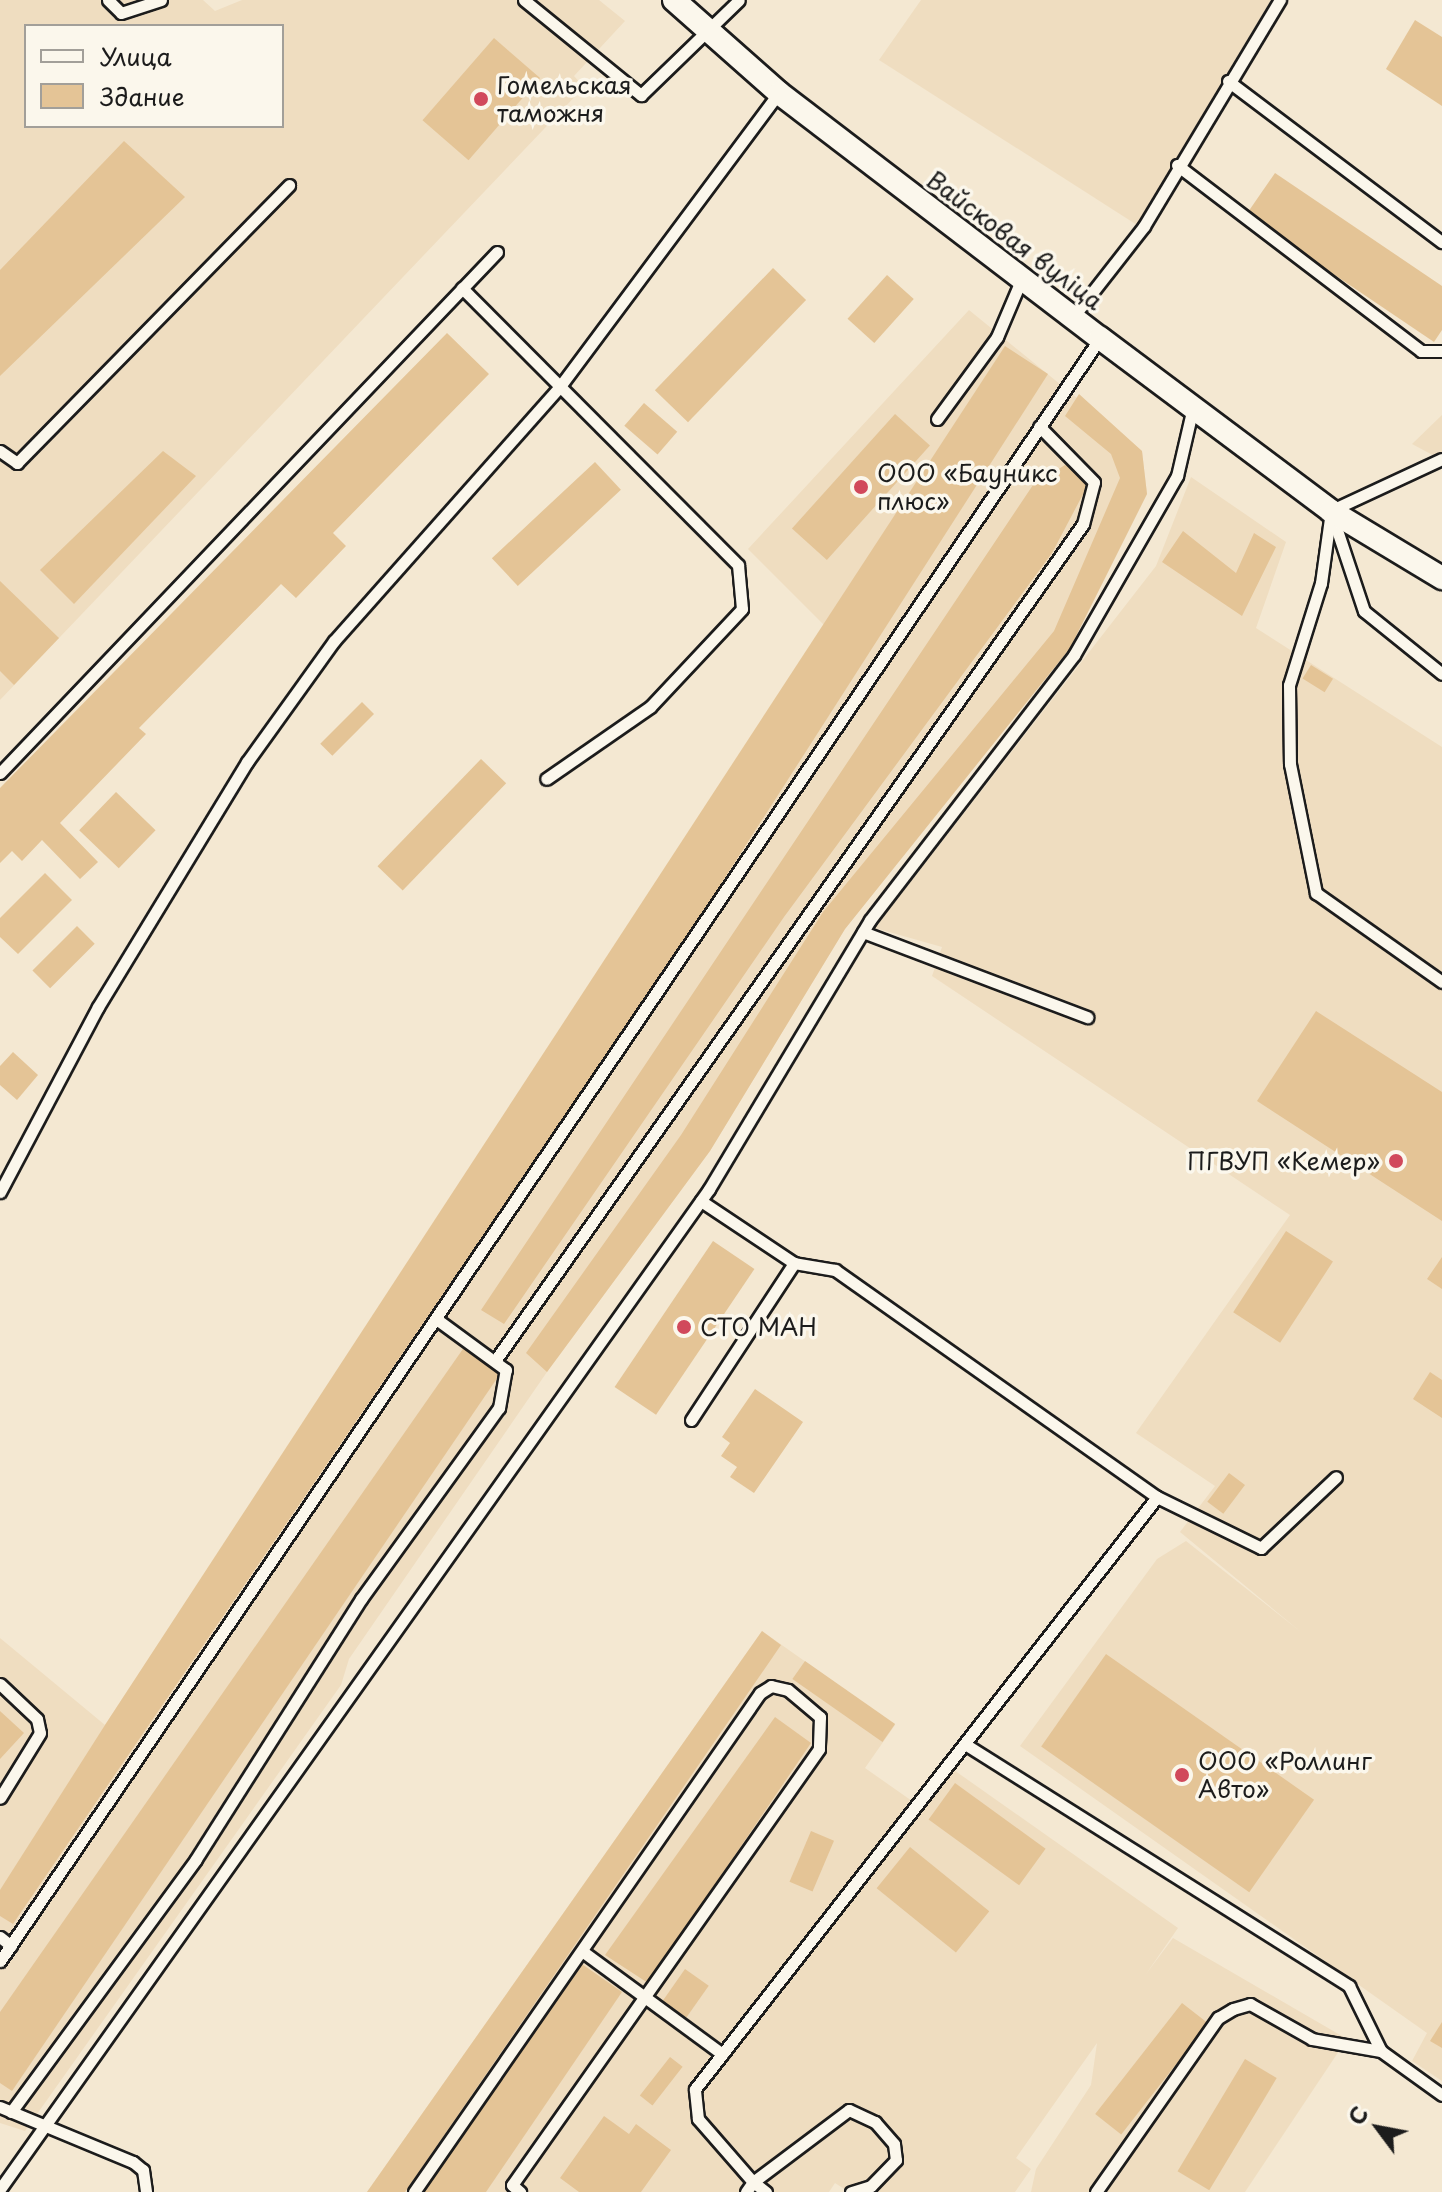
<!DOCTYPE html>
<meta charset="utf-8">
<style>
body{margin:0}
#map{position:relative;width:1442px;height:2192px;overflow:hidden;background:#f4e8d2;font-family:"Playpen Sans",sans-serif}
div>[style]{position:absolute}
.built>*{inset:0;background:#efddc0}
.building>*{inset:0;background:#e4c496;transform-origin:0 0}
.roads{filter:drop-shadow(2px 0 #1c1c1c) drop-shadow(-2px 0 #1c1c1c) drop-shadow(0 2px #1c1c1c) drop-shadow(0 -2px #1c1c1c)}
.lane>*{height:11px;margin:-5.5px;padding:0 5.5px;transform-origin:5.5px;border-radius:5.5px;background:#fbf7ec}
.street>*{height:22px;margin:-11px;padding:0 11px;transform-origin:11px;border-radius:11px;background:#fbf7ec}
.dots>*{width:22px;height:22px;translate:-50% -50%;box-sizing:border-box;border:4px solid #fbf7ec;border-radius:50%}
span{translate:-50% -50%;white-space:nowrap;text-align:center;line-height:1.15;-webkit-text-stroke:7px #fbf7ec;paint-order:stroke}
.poi-label{font-size:24px;color:#1c1c1c}
.left{translate:0 -50%;text-align:left}
.right{translate:-100% -50%;text-align:right}
.street-label{font-size:24px;color:#1c1c1c}
.legend{position:absolute;left:24px;top:24px;width:260px;height:104px;box-sizing:border-box;background:#fbf7ec;border:2px solid #a29f99;margin:0;padding:10px 14px;list-style:none;font-size:24px;color:#1c1c1c}
.legend li{display:flex;align-items:center;gap:16px;height:40px}
.legend b{width:40px;border:2px solid #a29f99}
.north{position:absolute;left:1338px;top:2088px;width:80px;height:80px;-webkit-text-stroke:6px #fbf7ec;paint-order:stroke;rotate:302deg;font-size:22px;font-weight:700;line-height:32px;text-align:center;color:#1c1c1c}
.north::after{content:'';display:block;margin:auto;width:28px;height:36px;background:#1c1c1c;clip-path:polygon(50% 0,100% 100%,50% 72%,0 100%)}
</style>
<div id="map">
<div class="built">
<i style="clip-path:polygon(evenodd,0 0,203px 0,215px 11px,242px 0,599px 0,625px 21px,574px 76px,584px 87px,0 700px,0 0,26px 26px,282px 26px,282px 126px,26px 126px,26px 26px)"></i>
<i style="clip-path:polygon(921px 0,1271px 0,1137px 225px,879px 60px)"></i>
<i style="clip-path:polygon(969px 310px,1142px 451px,1147px 494px,1070px 648px,845px 929px,710px 1151px,547px 1372px,349px 1659px,341px 1685px,25px 2131px,0 2123px,0 1638px,105px 1725px,827px 628px,748px 549px)"></i>
<i style="clip-path:polygon(1442px 415px,1442px 460px,1412px 444px)"></i>
<i style="clip-path:polygon(1191px 477px,1286px 542px,1256px 628px,1442px 747px,1442px 2081px,1412px 2061px,1427px 2033px,1020px 1746px,1157px 1559px,1186px 1541px,1301px 1632px,1180px 1532px,1215px 1486px,1136px 1433px,1290px 1215px,932px 976px,942px 947px,875px 928px,1156px 566px)"></i>
<i style="clip-path:polygon(762px 1631px,895px 1725px,865px 1768px,922px 1808px,951px 1768px,1178px 1928px,1146px 1974px,1173px 1938px,1347px 2039px,1245px 2192px,1031px 2192px,1036px 2169px,1091px 2085px,1097px 2043px,1016px 2158px,1031px 2169px,1015px 2192px,849px 2192px,835px 2183px,829px 2192px,367px 2192px)"></i>
</div>
<div class="building">
<i style="clip-path:polygon(1415px 20px,1442px 37px,1442px 106px,1386px 69px)"></i>
<i style="left:494px;top:38px;width:61px;height:109px;rotate:41deg"></i>
<i style="clip-path:polygon(124px 141px,185px 197px,0 376px,0 270px)"></i>
<i style="clip-path:polygon(1275px 173px,1442px 286px,1442px 330px,1434px 342px,1246px 215px)"></i>
<i style="left:773px;top:268px;width:46px;height:170px;rotate:44deg"></i>
<i style="left:887px;top:275px;width:36px;height:59px;rotate:42deg"></i>
<i style="clip-path:polygon(447px 333px,489px 374px,333px 533px,346px 546px,296px 598px,281px 584px,139px 728px,146px 734px,60px 823px,98px 862px,80px 879px,42px 840px,22px 861px,12px 851px,0 863px,0 788px)"></i>
<i style="clip-path:polygon(1005px 346px,1048px 374px,694px 926px,13px 1924px,0 1916px,0 1890px,105px 1725px)"></i>
<i style="clip-path:polygon(1079px 394px,1142px 451px,1147px 494px,1070px 648px,845px 929px,710px 1151px,547px 1372px,526px 1353px,681px 1135px,823px 912px,1054px 631px,1120px 478px,1111px 454px,1065px 416px)"></i>
<i style="left:644px;top:403px;width:44px;height:30px;rotate:41deg"></i>
<i style="left:895px;top:414px;width:47px;height:154px;rotate:42deg"></i>
<i style="clip-path:polygon(163px 451px,196px 476px,74px 604px,40px 570px)"></i>
<i style="left:595px;top:462px;width:38px;height:141px;rotate:47deg"></i>
<i style="clip-path:polygon(1065px 465px,1090px 481px,1052px 553px,784px 917px,504px 1324px,481px 1310px,1033px 485px)"></i>
<i style="clip-path:polygon(1183px 531px,1236px 573px,1254px 533px,1276px 547px,1242px 616px,1162px 562px)"></i>
<i style="clip-path:polygon(0 581px,59px 638px,14px 685px,0 671px)"></i>
<i style="left:1311px;top:665px;width:26px;height:16px;rotate:32deg"></i>
<i style="left:362px;top:702px;width:17px;height:59px;rotate:45deg"></i>
<i style="left:481px;top:759px;width:35px;height:149px;rotate:44deg"></i>
<i style="left:116px;top:792px;width:55px;height:53px;rotate:44deg"></i>
<i style="clip-path:polygon(45px 873px,72px 900px,18px 954px,0 937px,0 918px)"></i>
<i style="left:77px;top:926px;width:25px;height:63px;rotate:45deg"></i>
<i style="clip-path:polygon(1316px 1011px,1442px 1092px,1442px 1221px,1257px 1101px)"></i>
<i style="clip-path:polygon(13px 1052px,38px 1075px,17px 1100px,0 1085px,0 1066px)"></i>
<i style="left:1286px;top:1231px;width:56px;height:97px;rotate:33deg"></i>
<i style="left:713px;top:1241px;width:50px;height:176px;rotate:34deg"></i>
<i style="clip-path:polygon(1442px 1257px,1442px 1289px,1427px 1279px)"></i>
<i style="clip-path:polygon(465px 1346px,500px 1374px,12px 2091px,0 2083px,0 2012px)"></i>
<i style="clip-path:polygon(1430px 1372px,1442px 1380px,1442px 1418px,1413px 1399px)"></i>
<i style="clip-path:polygon(755px 1389px,803px 1422px,754px 1493px,730px 1477px,737px 1467px,721px 1456px,730px 1443px,722px 1437px)"></i>
<i style="left:1229px;top:1473px;width:20px;height:36px;rotate:37deg"></i>
<i style="clip-path:polygon(762px 1631px,781px 1645px,405px 2192px,367px 2192px)"></i>
<i style="left:1106px;top:1654px;width:254px;height:113px;rotate:35deg"></i>
<i style="left:805px;top:1661px;width:110px;height:22px;rotate:35deg"></i>
<i style="clip-path:polygon(0 1711px,24px 1733px,0 1759px)"></i>
<i style="clip-path:polygon(775px 1717px,811px 1743px,648px 1983px,605px 1955px)"></i>
<i style="left:955px;top:1783px;width:112px;height:45px;rotate:36deg"></i>
<i style="left:811px;top:1831px;width:25px;height:55px;rotate:23deg"></i>
<i style="left:910px;top:1847px;width:102px;height:53px;rotate:39deg"></i>
<i style="clip-path:polygon(579px 1962px,622px 1992px,486px 2192px,421px 2192px)"></i>
<i style="left:685px;top:1969px;width:29px;height:39px;rotate:35deg"></i>
<i style="left:1182px;top:2003px;width:33px;height:141px;rotate:38deg"></i>
<i style="clip-path:polygon(1442px 2022px,1442px 2048px,1430px 2041px)"></i>
<i style="left:670px;top:2057px;width:16px;height:49px;rotate:38deg"></i>
<i style="left:1245px;top:2059px;width:37px;height:131px;rotate:31deg"></i>
<i style="clip-path:polygon(604px 2116px,629px 2134px,636px 2124px,671px 2150px,641px 2192px,579px 2192px,560px 2178px)"></i>
</div>
<div class="roads">
<div class="lane">
<i style="left:108px;top:0;width:18px;rotate:45deg"></i>
<i style="left:121px;top:13px;width:42px;rotate:-18deg"></i>
<i style="left:524px;top:0;width:151px;rotate:39.1deg"></i>
<i style="left:641px;top:95px;width:136px;rotate:-44.1deg"></i>
<i style="left:1228px;top:81px;width:268px;rotate:37deg"></i>
<i style="left:1177px;top:165px;width:307px;rotate:37.3deg"></i>
<i style="left:1421px;top:351px;width:21px"></i>
<i style="left:462px;top:288px;width:391px;rotate:45.1deg"></i>
<i style="left:738px;top:565px;width:44px;rotate:84.8deg"></i>
<i style="left:742px;top:609px;width:134px;rotate:133.2deg"></i>
<i style="left:650px;top:707px;width:126px;rotate:145.3deg"></i>
<i style="left:1073px;top:317px;width:115px;rotate:-52deg"></i>
<i style="left:1144px;top:226px;width:264px;rotate:-59deg"></i>
<i style="left:937px;top:419px;width:102px;rotate:-53.8deg"></i>
<i style="left:997px;top:337px;width:64px;rotate:-67deg"></i>
<i style="left:0;top:451px;width:21px;rotate:35deg"></i>
<i style="left:17px;top:463px;width:389px;rotate:-45.6deg"></i>
<i style="left:1332px;top:510px;width:121px;rotate:-24.9deg"></i>
<i style="left:1331px;top:511px;width:73px;rotate:97.9deg"></i>
<i style="left:1321px;top:583px;width:107px;rotate:107.4deg"></i>
<i style="left:1289px;top:685px;width:79px;rotate:89.3deg"></i>
<i style="left:1290px;top:764px;width:132px;rotate:78.6deg"></i>
<i style="left:1316px;top:893px;width:154px;rotate:35.2deg"></i>
<i style="left:1332px;top:515px;width:101px;rotate:71.6deg"></i>
<i style="left:1364px;top:611px;width:100px;rotate:38.9deg"></i>
<i style="left:0;top:773px;width:720px;rotate:-46.35deg"></i>
<i style="left:863px;top:932px;width:240px;rotate:20.8deg"></i>
<i style="left:0;top:1192px;width:209px;rotate:-62.1deg"></i>
<i style="left:98px;top:1007px;width:287px;rotate:-58.7deg"></i>
<i style="left:247px;top:762px;width:149px;rotate:-54.3deg"></i>
<i style="left:334px;top:641px;width:342px;rotate:-48.4deg"></i>
<i style="left:561px;top:385px;width:364px;rotate:-53.3deg"></i>
<i style="left:794px;top:1263px;width:42px;rotate:9.7deg"></i>
<i style="left:835px;top:1270px;width:394px;rotate:35.2deg"></i>
<i style="left:1157px;top:1497px;width:116px;rotate:26.1deg"></i>
<i style="left:1261px;top:1548px;width:103px;rotate:-43.4deg"></i>
<i style="left:497px;top:1358px;width:1019px;rotate:-54.91deg"></i>
<i style="left:1083px;top:524px;width:43px;rotate:-75.3deg"></i>
<i style="left:1094px;top:482px;width:78px;rotate:-134.5deg"></i>
<i style="left:691px;top:1420px;width:188px;rotate:-56.7deg"></i>
<i style="left:794px;top:1263px;width:112px;rotate:-146.3deg"></i>
<i style="left:0;top:1684px;width:51px;rotate:43.4deg"></i>
<i style="left:37px;top:1719px;width:14px;rotate:78deg"></i>
<i style="left:40px;top:1733px;width:76px;rotate:121.6deg"></i>
<i style="left:965px;top:1744px;width:454px;rotate:32.2deg"></i>
<i style="left:1349px;top:1986px;width:72px;rotate:63.8deg"></i>
<i style="left:1381px;top:2051px;width:75px;rotate:35.8deg"></i>
<i style="left:0;top:1937px;width:14px;rotate:39deg"></i>
<i style="left:582px;top:1951px;width:174px;rotate:36.3deg"></i>
<i style="left:0;top:1961px;width:1961px;rotate:-55.87deg"></i>
<i style="left:0;top:2107px;width:144px;rotate:22.5deg"></i>
<i style="left:133px;top:2162px;width:13px;rotate:39deg"></i>
<i style="left:143px;top:2170px;width:22px;rotate:82deg"></i>
<i style="left:11px;top:2112px;width:313px;rotate:-53.8deg"></i>
<i style="left:196px;top:1859px;width:308px;rotate:-57.6deg"></i>
<i style="left:361px;top:1599px;width:236px;rotate:-54.2deg"></i>
<i style="left:499px;top:1408px;width:39px;rotate:-80deg"></i>
<i style="left:506px;top:1370px;width:83px;rotate:-143.8deg"></i>
<i style="left:0;top:2189px;width:1226px;rotate:-54.66deg"></i>
<i style="left:709px;top:1189px;width:313px;rotate:-59.1deg"></i>
<i style="left:870px;top:920px;width:334px;rotate:-52.4deg"></i>
<i style="left:1074px;top:655px;width:207px;rotate:-60.1deg"></i>
<i style="left:1177px;top:476px;width:71px;rotate:-76.9deg"></i>
<i style="left:414px;top:2192px;width:607px;rotate:-55.26deg"></i>
<i style="left:760px;top:1693px;width:13px;rotate:-32deg"></i>
<i style="left:771px;top:1686px;width:17px;rotate:13deg"></i>
<i style="left:788px;top:1690px;width:42px;rotate:40.2deg"></i>
<i style="left:820px;top:1717px;width:32px;rotate:92deg"></i>
<i style="left:819px;top:1749px;width:533px;rotate:125.15deg"></i>
<i style="left:512px;top:2185px;width:11px;rotate:41deg"></i>
<i style="left:746px;top:2192px;width:12px;rotate:-55deg"></i>
<i style="left:753px;top:2182px;width:84px;rotate:-131.1deg"></i>
<i style="left:698px;top:2119px;width:30px;rotate:-96deg"></i>
<i style="left:695px;top:2089px;width:751px;rotate:-52.03deg"></i>
<i style="left:766px;top:2192px;width:16px;rotate:-142deg"></i>
<i style="left:753px;top:2182px;width:120px;rotate:-36.9deg"></i>
<i style="left:849px;top:2110px;width:29px;rotate:25deg"></i>
<i style="left:875px;top:2122px;width:29px;rotate:49deg"></i>
<i style="left:894px;top:2144px;width:16px;rotate:83deg"></i>
<i style="left:896px;top:2160px;width:36px;rotate:134deg"></i>
<i style="left:871px;top:2186px;width:21px;rotate:163deg"></i>
<i style="left:1096px;top:2192px;width:213px;rotate:-55deg"></i>
<i style="left:1218px;top:2018px;width:17px;rotate:-31deg"></i>
<i style="left:1233px;top:2009px;width:18px;rotate:-16deg"></i>
<i style="left:1250px;top:2004px;width:71px;rotate:29.4deg"></i>
<i style="left:1312px;top:2039px;width:70px;rotate:9.9deg"></i>
</div>
<div class="street">
<i style="left:674px;top:0;width:140px;rotate:41.5deg"></i>
<i style="left:779px;top:93px;width:404px;rotate:37.4deg"></i>
<i style="left:1100px;top:338px;width:289px;rotate:36.8deg"></i>
<i style="left:1331px;top:511px;width:130px;rotate:31.1deg"></i>
</div>
</div>
<div class="dots">
<i style="left:481px;top:99px;background:#d1495b"></i>
<i style="left:861px;top:487px;background:#d1495b"></i>
<i style="left:1396px;top:1161px;background:#d1495b"></i>
<i style="left:684px;top:1327px;background:#d1495b"></i>
<i style="left:1182px;top:1775px;background:#d1495b"></i>
</div>
<div class="poi-label">
<span class="left" style="left:497px;top:99px">Гомельская<br>таможня</span>
<span class="left" style="left:877px;top:487px">ООО «Бауникс<br>плюс»</span>
<span class="right" style="left:1380px;top:1161px">ПГВУП «Кемер»</span>
<span class="left" style="left:700px;top:1327px">СТО МАН</span>
<span class="left" style="left:1198px;top:1775px">ООО «Роллинг<br>Авто»</span>
</div>
<div class="street-label">
<span style="left:1015px;top:240px;rotate:37deg">Вайсковая вуліца</span>
</div>
<ul class="legend">
<li><b style="height:10px;background:#fbf7ec"></b>Улица</li>
<li><b style="height:22px;background:#e4c496"></b>Здание</li>
</ul>
<div class="north">С</div>
</div>
